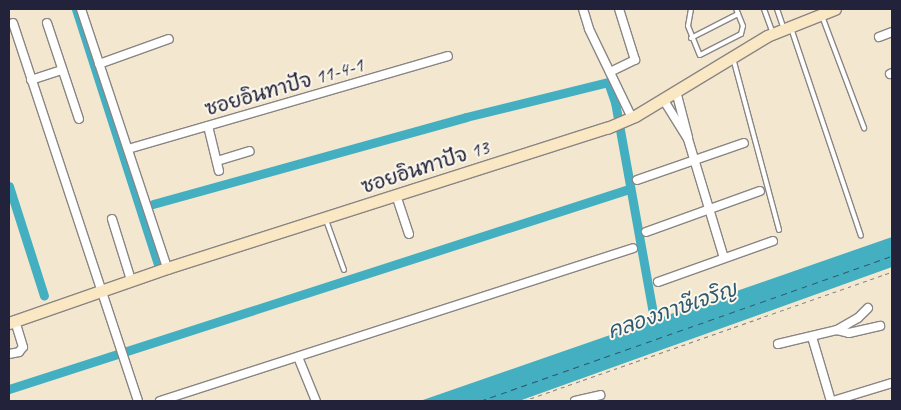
<!DOCTYPE html>
<meta charset="utf-8">
<style>
body{margin:0}
#map{position:relative;width:901px;height:410px;overflow:hidden;background:#f3e8cf;font-family:Caveat,"Playpen Sans Thai",sans-serif}
div>[style]{position:absolute}
.water>*{inset:0;background:#43afc1}
.canal>*{height:9px;margin:-4.5px;padding:0 4.5px;transform-origin:4.5px;border-radius:4.5px;background:#43afc1}
.ferry>*{height:1px;margin-top:-0.5px;transform-origin:0;background:repeating-linear-gradient(90deg,#2f5a71 0 6px,transparent 0 11px)}
.path>*{height:1px;margin-top:-0.5px;transform-origin:0;background:repeating-linear-gradient(90deg,#8a8585 0 4px,transparent 0 8px)}
.roads{filter:drop-shadow(1px 0 #8a8585) drop-shadow(-1px 0 #8a8585) drop-shadow(0 1px #8a8585) drop-shadow(0 -1px #8a8585)}
.lane>*{height:4px;margin:-2px;padding:0 2px;transform-origin:2px;border-radius:2px;background:#fff}
.street>*{height:8px;margin:-4px;padding:0 4px;transform-origin:4px;border-radius:4px;background:#fff}
.secondary>*{height:11px;margin:-5.5px;padding:0 5.5px;transform-origin:5.5px;border-radius:5.5px;background:#fae7c3}
span{translate:-50% -50%;white-space:nowrap;text-align:center;line-height:1.15;-webkit-text-stroke:4px #fbf7ec;paint-order:stroke}
.street-label{font-size:20px;color:#22223b}
.water-label{font-size:21px;color:#2f5a71;font-style:italic}
.frame{position:absolute;inset:0;border:10px solid #22223b;pointer-events:none}
</style>
<div id="map">
<div class="water">
<i style="clip-path:polygon(892px 237px,892px 267px,519px 401px,420px 401px)"></i>
</div>
<div class="canal">
<i style="left:76px;top:9px;width:268px;rotate:72.2deg"></i>
<i style="left:9px;top:186px;width:115px;rotate:72.3deg"></i>
<i style="left:153px;top:204px;width:325px;rotate:-15.5deg"></i>
<i style="left:466px;top:117px;width:146px;rotate:-13.8deg"></i>
<i style="left:608px;top:82px;width:21px;rotate:71deg"></i>
<i style="left:615px;top:102px;width:233px;rotate:79.8deg"></i>
<i style="left:9px;top:389px;width:651px;rotate:-17.88deg"></i>
</div>
<div class="ferry">
<i style="left:480px;top:401px;width:437px;rotate:-19.4deg"></i>
</div>
<div class="path">
<i style="left:523px;top:401px;width:391px;rotate:-19.3deg"></i>
</div>
<div class="roads">
<div class="lane">
<i style="left:691px;top:9px;width:17px;rotate:100deg"></i>
<i style="left:688px;top:26px;width:31px;rotate:68deg"></i>
<i style="left:700px;top:55px;width:46px;rotate:-27.1deg"></i>
<i style="left:741px;top:34px;width:8px;rotate:-76deg"></i>
<i style="left:743px;top:26px;width:18px;rotate:-112deg"></i>
<i style="left:764px;top:9px;width:23px;rotate:70deg"></i>
<i style="left:777px;top:9px;width:21px;rotate:71deg"></i>
<i style="left:822px;top:16px;width:120px;rotate:69.4deg"></i>
<i style="left:791px;top:28px;width:219px;rotate:71.4deg"></i>
<i style="left:691px;top:38px;width:53px;rotate:-27.1deg"></i>
<i style="left:733px;top:58px;width:178px;rotate:75deg"></i>
<i style="left:326px;top:220px;width:53px;rotate:70.2deg"></i>
</div>
<div class="street">
<i style="left:81px;top:9px;width:273px;rotate:71.6deg"></i>
<i style="left:583px;top:9px;width:21px;rotate:73deg"></i>
<i style="left:589px;top:29px;width:99px;rotate:64.2deg"></i>
<i style="left:13px;top:23px;width:398px;rotate:71.7deg"></i>
<i style="left:47px;top:23px;width:101px;rotate:71.6deg"></i>
<i style="left:879px;top:37px;width:14px;rotate:-21deg"></i>
<i style="left:99px;top:64px;width:74px;rotate:-19.7deg"></i>
<i style="left:610px;top:72px;width:28px;rotate:-26deg"></i>
<i style="left:635px;top:60px;width:53px;rotate:-107.4deg"></i>
<i style="left:890px;top:74px;width:2px;rotate:-27deg"></i>
<i style="left:31px;top:80px;width:33px;rotate:-18deg"></i>
<i style="left:676px;top:91px;width:48px;rotate:75.4deg"></i>
<i style="left:663px;top:99px;width:47px;rotate:58deg"></i>
<i style="left:688px;top:139px;width:124px;rotate:73.2deg"></i>
<i style="left:208px;top:126px;width:46px;rotate:76.3deg"></i>
<i style="left:128px;top:149px;width:333px;rotate:-16.2deg"></i>
<i style="left:217px;top:161px;width:34px;rotate:-17deg"></i>
<i style="left:637px;top:180px;width:113px;rotate:-19.1deg"></i>
<i style="left:396px;top:195px;width:41px;rotate:71.6deg"></i>
<i style="left:112px;top:219px;width:64px;rotate:72.7deg"></i>
<i style="left:646px;top:232px;width:121px;rotate:-19.8deg"></i>
<i style="left:658px;top:282px;width:122px;rotate:-19.6deg"></i>
<i style="left:837px;top:330px;width:12px;rotate:14deg"></i>
<i style="left:849px;top:333px;width:32px;rotate:-13deg"></i>
<i style="left:812px;top:337px;width:67px;rotate:73.5deg"></i>
<i style="left:778px;top:344px;width:61px;rotate:-13.3deg"></i>
<i style="left:837px;top:330px;width:24px;rotate:-30deg"></i>
<i style="left:858px;top:318px;width:14px;rotate:-45deg"></i>
<i style="left:9px;top:354px;width:10px;rotate:-11deg"></i>
<i style="left:19px;top:352px;width:6px;rotate:-51deg"></i>
<i style="left:23px;top:347px;width:28px;rotate:-107deg"></i>
<i style="left:298px;top:357px;width:48px;rotate:67.8deg"></i>
<i style="left:160px;top:401px;width:497px;rotate:-17.9deg"></i>
<i style="left:575px;top:401px;width:26px;rotate:-13deg"></i>
<i style="left:833px;top:401px;width:62px;rotate:-17deg"></i>
</div>
<div class="secondary">
<i style="left:9px;top:323px;width:167px;rotate:-19.2deg"></i>
<i style="left:167px;top:268px;width:462px;rotate:-17.7deg"></i>
<i style="left:607px;top:128px;width:30px;rotate:-23deg"></i>
<i style="left:635px;top:116px;width:154px;rotate:-31.2deg"></i>
<i style="left:767px;top:36px;width:73px;rotate:-21.7deg"></i>
</div>
</div>
<div class="street-label">
<span style="left:284px;top:87px;rotate:-16deg">ซอยอินทาปัจ 11-4-1</span>
<span style="left:425px;top:167px;rotate:-18deg">ซอยอินทาปัจ 13</span>
</div>
<div class="water-label">
<span style="left:672px;top:310px;rotate:-19deg">คลองภาษีเจริญ</span>
</div>
<div class="frame"></div>
</div>
